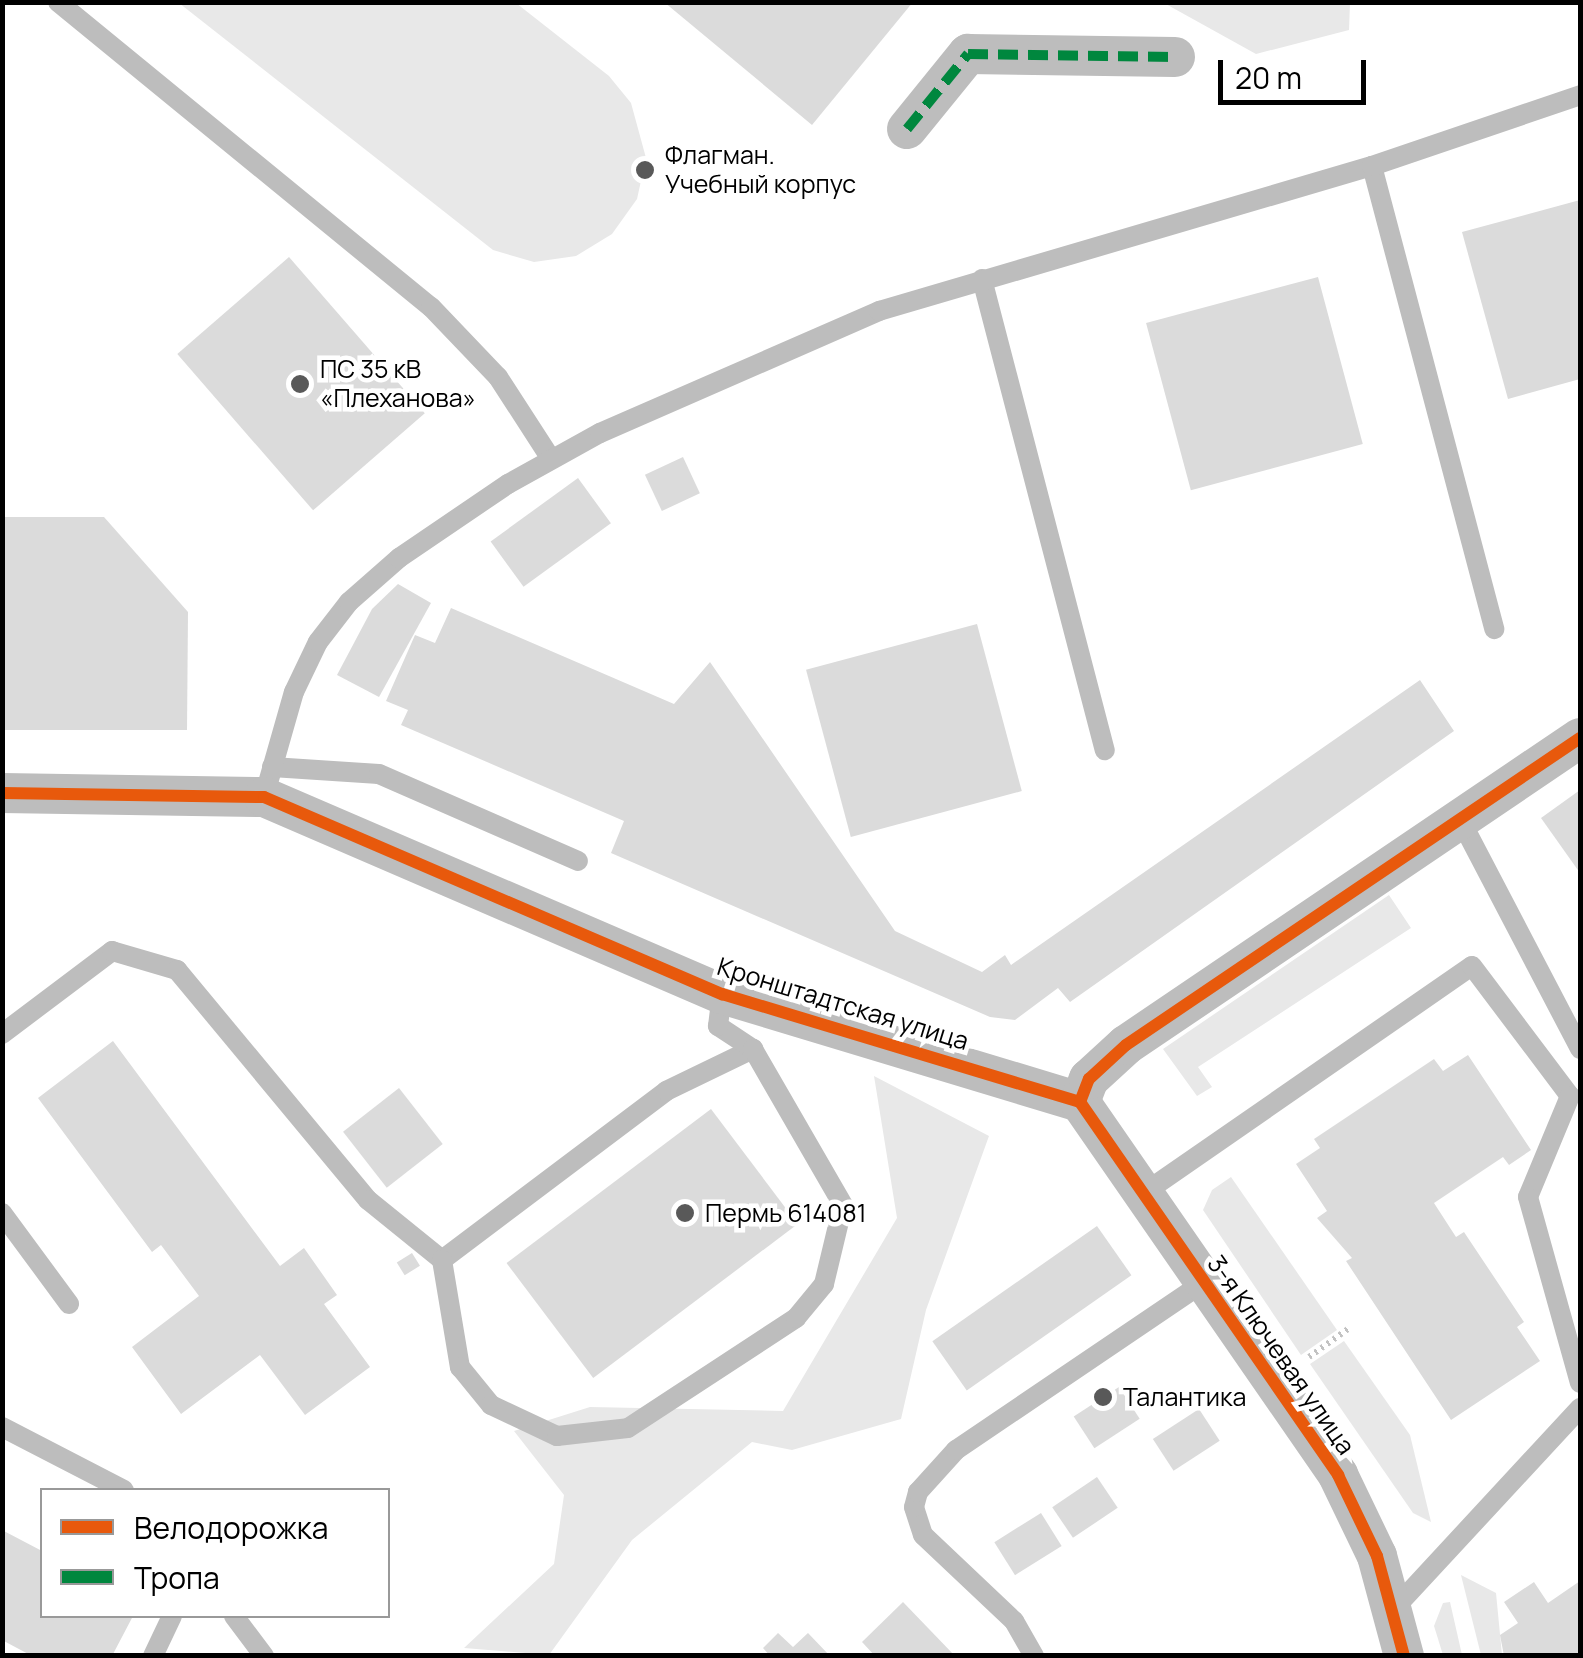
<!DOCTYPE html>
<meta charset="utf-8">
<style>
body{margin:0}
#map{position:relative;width:1583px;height:1658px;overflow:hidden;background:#fff;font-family:Manrope,sans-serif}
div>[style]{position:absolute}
.green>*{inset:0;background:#e8e8e8}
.building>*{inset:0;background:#dbdbdb;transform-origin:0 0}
.path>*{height:6px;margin-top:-3px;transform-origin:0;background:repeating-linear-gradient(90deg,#c2c2c2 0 2.5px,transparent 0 7.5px)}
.lane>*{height:20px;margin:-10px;padding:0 10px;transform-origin:10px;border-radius:10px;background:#bdbdbd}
.street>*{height:40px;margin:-20px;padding:0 20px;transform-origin:20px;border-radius:20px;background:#bdbdbd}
.quiet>*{height:10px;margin-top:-5px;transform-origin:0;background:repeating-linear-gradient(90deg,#00873e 0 20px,transparent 0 30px)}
.cycleway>*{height:12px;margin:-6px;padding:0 6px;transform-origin:6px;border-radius:6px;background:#e8590c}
.dots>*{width:28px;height:28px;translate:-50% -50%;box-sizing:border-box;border:5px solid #fff;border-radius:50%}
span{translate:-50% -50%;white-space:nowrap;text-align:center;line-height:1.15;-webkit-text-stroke:9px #fff;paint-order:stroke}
.poi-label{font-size:25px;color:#000}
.left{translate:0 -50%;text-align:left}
.street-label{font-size:25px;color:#000}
.frame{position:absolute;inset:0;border:5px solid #000;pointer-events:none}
.legend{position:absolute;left:40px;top:1488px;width:350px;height:130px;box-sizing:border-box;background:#fff;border:2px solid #999;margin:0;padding:12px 18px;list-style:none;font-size:30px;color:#000}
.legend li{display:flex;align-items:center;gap:20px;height:50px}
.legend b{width:50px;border:2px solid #999}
.scale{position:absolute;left:1218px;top:60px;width:148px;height:45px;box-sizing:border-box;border:5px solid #000;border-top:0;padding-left:12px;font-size:30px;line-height:35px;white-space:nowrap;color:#000;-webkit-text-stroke:8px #fff;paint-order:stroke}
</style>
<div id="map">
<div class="green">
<i style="clip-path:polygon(179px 3px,516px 3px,609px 76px,631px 103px,646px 158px,637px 199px,612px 234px,576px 256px,534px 262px,493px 250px)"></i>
<i style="clip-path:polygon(1164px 3px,1350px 3px,1349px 30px,1256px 54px)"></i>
<i style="clip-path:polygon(1389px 895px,1411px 928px,1198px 1067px,1212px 1087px,1197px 1096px,1163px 1049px)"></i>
<i style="clip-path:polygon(874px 1076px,989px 1136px,926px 1310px,901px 1419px,792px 1450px,752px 1442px,632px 1540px,549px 1655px,464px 1648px,554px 1564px,564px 1495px,514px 1431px,590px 1407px,783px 1411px,897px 1218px)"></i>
<i style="clip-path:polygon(1231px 1177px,1337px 1330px,1301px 1355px,1203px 1210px,1212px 1190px)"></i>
<i style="clip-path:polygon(1344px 1341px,1410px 1435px,1431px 1522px,1413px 1513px,1310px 1364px)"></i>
<i style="clip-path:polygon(1461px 1575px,1496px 1593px,1502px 1655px,1481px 1655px)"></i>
<i style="clip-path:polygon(1450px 1602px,1462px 1655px,1443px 1655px,1434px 1626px,1443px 1603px)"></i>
</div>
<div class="building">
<i style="clip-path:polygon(664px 2px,913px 2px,812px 125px)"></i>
<i style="clip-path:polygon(1580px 200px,1580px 379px,1508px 399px,1462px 232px)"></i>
<i style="left:289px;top:257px;width:207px;height:148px;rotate:49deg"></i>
<i style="left:1318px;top:277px;width:173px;height:178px;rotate:75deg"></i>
<i style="left:683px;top:457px;width:40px;height:42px;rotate:65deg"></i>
<i style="left:578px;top:478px;width:56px;height:108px;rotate:54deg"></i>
<i style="clip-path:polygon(2px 517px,104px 517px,188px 612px,187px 730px,2px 730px)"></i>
<i style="clip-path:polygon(398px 584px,431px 603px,379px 697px,337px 675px,372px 609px)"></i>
<i style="clip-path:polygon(451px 608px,674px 704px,710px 662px,895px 931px,982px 972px,1005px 955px,1011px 965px,1420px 680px,1454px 731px,1070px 1002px,1058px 988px,1015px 1020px,990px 1017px,611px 853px,624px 821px,401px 725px,408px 710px,386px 701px,415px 635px,435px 643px)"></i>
<i style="left:977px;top:624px;width:173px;height:177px;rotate:75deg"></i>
<i style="clip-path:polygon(1580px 790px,1580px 873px,1541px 818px)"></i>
<i style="clip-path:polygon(113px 1041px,280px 1266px,304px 1248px,337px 1295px,324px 1304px,370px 1367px,305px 1415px,260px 1355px,181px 1414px,132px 1347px,199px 1296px,161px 1245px,152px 1252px,38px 1098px)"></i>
<i style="clip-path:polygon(1468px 1055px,1531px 1150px,1509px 1165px,1503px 1157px,1434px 1203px,1456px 1237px,1464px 1232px,1524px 1322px,1517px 1327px,1540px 1361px,1451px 1420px,1346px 1261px,1352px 1258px,1317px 1218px,1327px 1211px,1296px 1164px,1320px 1148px,1314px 1139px,1434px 1059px,1443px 1071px)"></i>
<i style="left:399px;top:1088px;width:71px;height:71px;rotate:52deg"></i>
<i style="left:711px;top:1109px;width:144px;height:256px;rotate:53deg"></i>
<i style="left:1097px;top:1226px;width:60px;height:201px;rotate:55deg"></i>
<i style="left:412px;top:1253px;width:15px;height:18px;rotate:58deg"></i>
<i style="left:1119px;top:1387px;width:38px;height:54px;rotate:57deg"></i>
<i style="left:1199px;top:1409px;width:38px;height:55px;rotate:57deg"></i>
<i style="left:1097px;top:1477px;width:37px;height:54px;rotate:56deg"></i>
<i style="left:1041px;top:1513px;width:39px;height:55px;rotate:58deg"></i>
<i style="clip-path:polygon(2px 1530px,42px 1551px,42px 1616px,133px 1616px,112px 1656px,32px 1656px,2px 1640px)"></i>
<i style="clip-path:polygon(1580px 1581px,1580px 1656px,1504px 1656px,1500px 1635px,1518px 1623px,1504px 1602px,1534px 1582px,1548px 1603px)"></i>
<i style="clip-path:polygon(903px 1602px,955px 1656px,875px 1656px,862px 1642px)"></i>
<i style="clip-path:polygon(778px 1633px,793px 1647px,808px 1633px,830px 1656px,770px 1656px,763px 1648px)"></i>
</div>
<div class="path">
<i style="left:1309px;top:1357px;width:48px;rotate:-35.7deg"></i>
</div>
<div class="lane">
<i style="left:58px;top:2px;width:482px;rotate:39.3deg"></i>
<i style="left:431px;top:307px;width:97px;rotate:46.3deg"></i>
<i style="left:498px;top:377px;width:98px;rotate:57.1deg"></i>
<i style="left:1372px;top:166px;width:479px;rotate:75.2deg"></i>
<i style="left:982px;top:279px;width:487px;rotate:75.4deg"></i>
<i style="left:272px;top:767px;width:107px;rotate:3.7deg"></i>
<i style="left:379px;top:774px;width:217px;rotate:23.6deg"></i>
<i style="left:264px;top:797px;width:109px;rotate:-74.1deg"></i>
<i style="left:294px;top:692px;width:55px;rotate:-64.4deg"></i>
<i style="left:318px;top:642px;width:51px;rotate:-52.2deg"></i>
<i style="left:349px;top:602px;width:67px;rotate:-41.3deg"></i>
<i style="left:399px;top:558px;width:132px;rotate:-34.2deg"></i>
<i style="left:508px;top:484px;width:105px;rotate:-29deg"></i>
<i style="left:600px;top:433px;width:305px;rotate:-23.6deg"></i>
<i style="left:879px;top:311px;width:514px;rotate:-16.39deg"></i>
<i style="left:1372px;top:166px;width:220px;rotate:-18.8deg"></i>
<i style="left:1462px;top:823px;width:255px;rotate:62.4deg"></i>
<i style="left:2px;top:1034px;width:138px;rotate:-37deg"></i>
<i style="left:112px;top:951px;width:68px;rotate:16.3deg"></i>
<i style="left:177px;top:970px;width:299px;rotate:50.3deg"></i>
<i style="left:368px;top:1200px;width:95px;rotate:39deg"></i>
<i style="left:442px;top:1260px;width:281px;rotate:-37deg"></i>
<i style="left:666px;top:1091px;width:97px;rotate:-25.8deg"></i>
<i style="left:753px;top:1049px;width:42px;rotate:-146.7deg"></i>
<i style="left:718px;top:1026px;width:32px;rotate:-83deg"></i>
<i style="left:1141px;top:1195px;width:402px;rotate:-34.7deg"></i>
<i style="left:1472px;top:966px;width:163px;rotate:53deg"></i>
<i style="left:1570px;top:1096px;width:109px;rotate:112.6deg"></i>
<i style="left:1528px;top:1197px;width:193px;rotate:74.4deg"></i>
<i style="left:2px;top:1213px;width:113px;rotate:53.6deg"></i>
<i style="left:442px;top:1260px;width:109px;rotate:80.5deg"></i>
<i style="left:460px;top:1367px;width:49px;rotate:50.8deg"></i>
<i style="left:491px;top:1405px;width:73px;rotate:25.2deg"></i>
<i style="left:557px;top:1436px;width:71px;rotate:-6.4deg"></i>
<i style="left:628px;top:1428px;width:201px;rotate:-33.2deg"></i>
<i style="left:796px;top:1318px;width:44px;rotate:-50.5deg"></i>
<i style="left:824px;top:1284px;width:81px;rotate:-76.5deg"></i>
<i style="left:843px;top:1205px;width:180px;rotate:-120deg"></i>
<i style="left:2px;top:1427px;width:137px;rotate:27.3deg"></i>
<i style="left:1392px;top:1611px;width:277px;rotate:-47.2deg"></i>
<i style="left:234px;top:1616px;width:50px;rotate:53.1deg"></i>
<i style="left:153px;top:1656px;width:44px;rotate:-64.6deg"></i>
<i style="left:1034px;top:1656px;width:40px;rotate:-119.7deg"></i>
<i style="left:1014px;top:1621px;width:125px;rotate:-136.6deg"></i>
<i style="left:923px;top:1535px;width:29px;rotate:-108deg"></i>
<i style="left:914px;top:1507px;width:16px;rotate:-75deg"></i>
<i style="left:918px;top:1492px;width:57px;rotate:-47.9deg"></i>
<i style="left:956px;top:1450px;width:298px;rotate:-34.1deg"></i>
</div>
<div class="street">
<i style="left:907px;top:129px;width:97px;rotate:-50.9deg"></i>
<i style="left:968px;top:54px;width:207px;rotate:0.8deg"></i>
<i style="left:2px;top:793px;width:262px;rotate:0.9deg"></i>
<i style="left:264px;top:797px;width:499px;rotate:23.3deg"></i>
<i style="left:722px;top:994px;width:374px;rotate:16.8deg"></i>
<i style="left:1080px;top:1102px;width:454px;rotate:55.3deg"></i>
<i style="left:1338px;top:1475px;width:90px;rotate:64.3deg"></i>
<i style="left:1377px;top:1556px;width:104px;rotate:74.9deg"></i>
<i style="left:1080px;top:1102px;width:25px;rotate:-69deg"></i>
<i style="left:1089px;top:1079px;width:50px;rotate:-42.6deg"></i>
<i style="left:1126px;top:1045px;width:548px;rotate:-34.07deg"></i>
</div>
<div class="quiet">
<i style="left:907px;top:129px;width:97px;rotate:-50.9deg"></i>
<i style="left:968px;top:54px;width:207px;rotate:0.8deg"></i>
</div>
<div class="cycleway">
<i style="left:2px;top:793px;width:262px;rotate:0.9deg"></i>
<i style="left:264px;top:797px;width:499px;rotate:23.3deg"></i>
<i style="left:722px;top:994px;width:374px;rotate:16.8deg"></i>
<i style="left:1080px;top:1102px;width:454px;rotate:55.3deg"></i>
<i style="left:1338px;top:1475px;width:90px;rotate:64.3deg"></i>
<i style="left:1377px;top:1556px;width:104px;rotate:74.9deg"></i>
<i style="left:1080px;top:1102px;width:25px;rotate:-69deg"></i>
<i style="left:1089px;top:1079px;width:50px;rotate:-42.6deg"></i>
<i style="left:1126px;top:1045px;width:548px;rotate:-34.07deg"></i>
</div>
<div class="dots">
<i style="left:645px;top:170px;background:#595959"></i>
<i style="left:300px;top:384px;background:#595959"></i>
<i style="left:685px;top:1213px;background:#595959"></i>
<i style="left:1103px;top:1397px;background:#595959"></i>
</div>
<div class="poi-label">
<span class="left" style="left:665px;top:170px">Флагман.<br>Учебный корпус</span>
<span class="left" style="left:320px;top:384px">ПС 35 кВ<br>«Плеханова»</span>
<span class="left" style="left:705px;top:1213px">Пермь 614081</span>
<span class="left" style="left:1123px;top:1397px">Талантика</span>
</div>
<div class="street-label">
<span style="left:843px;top:1004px;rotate:17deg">Кронштадтская улица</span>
<span style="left:1281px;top:1355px;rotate:55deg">3-я Ключевая улица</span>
</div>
<div class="frame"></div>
<ul class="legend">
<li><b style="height:12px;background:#e8590c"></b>Велодорожка</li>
<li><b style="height:12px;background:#00873e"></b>Тропа</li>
</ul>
<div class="scale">20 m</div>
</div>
